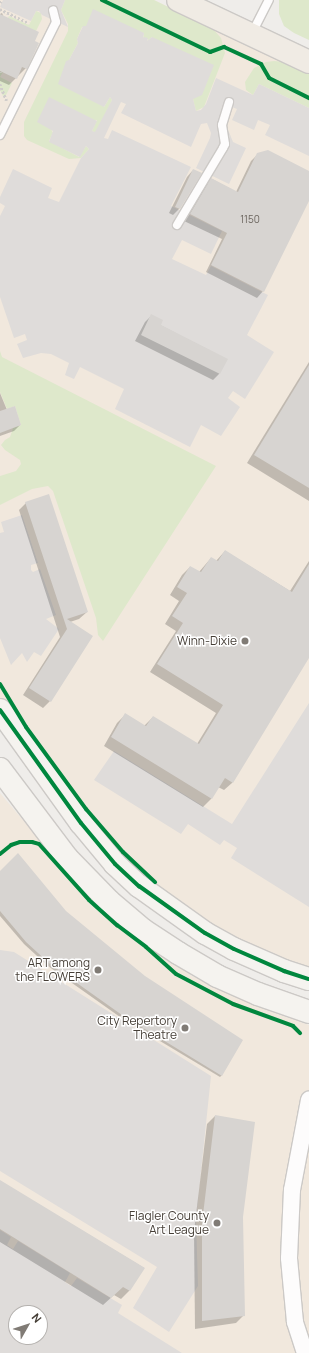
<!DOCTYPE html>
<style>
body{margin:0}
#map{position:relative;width:309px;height:1353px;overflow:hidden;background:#efedea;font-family:Manrope,sans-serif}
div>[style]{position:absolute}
.commercial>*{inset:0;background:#f1e8dd}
.green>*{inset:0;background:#dee8cb}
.parking>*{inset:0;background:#dfdcda}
.shadow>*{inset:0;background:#0003}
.building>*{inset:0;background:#d7d4d1}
.path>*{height:2.5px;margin-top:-1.25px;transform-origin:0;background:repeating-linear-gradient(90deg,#d0cdcb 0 2px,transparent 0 4px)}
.roads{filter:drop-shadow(1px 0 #ccc9c6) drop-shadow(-1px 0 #ccc9c6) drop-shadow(0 1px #ccc9c6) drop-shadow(0 -1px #ccc9c6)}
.lane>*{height:8px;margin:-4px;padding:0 4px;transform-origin:4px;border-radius:4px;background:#fdfcfc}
.street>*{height:16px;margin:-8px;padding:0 8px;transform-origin:8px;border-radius:8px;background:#fdfcfc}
.secondary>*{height:22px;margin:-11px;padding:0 11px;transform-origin:11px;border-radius:11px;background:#f5f3ef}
.primary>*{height:22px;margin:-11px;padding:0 11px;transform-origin:11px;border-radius:11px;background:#f0ebe4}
.cycleway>*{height:4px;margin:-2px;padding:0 2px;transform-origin:2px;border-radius:2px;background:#00873e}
.dots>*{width:11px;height:11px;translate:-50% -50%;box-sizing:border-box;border:2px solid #fff;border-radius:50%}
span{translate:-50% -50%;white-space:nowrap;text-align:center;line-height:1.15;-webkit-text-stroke:3px #fff;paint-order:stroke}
.number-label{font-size:10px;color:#6b655e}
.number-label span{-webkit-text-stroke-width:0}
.poi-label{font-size:12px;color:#453e36}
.right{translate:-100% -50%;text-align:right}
.north{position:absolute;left:8px;top:1305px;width:40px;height:40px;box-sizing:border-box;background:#fff;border:1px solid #b5b2af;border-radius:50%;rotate:51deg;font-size:11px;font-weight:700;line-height:16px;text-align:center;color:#453e36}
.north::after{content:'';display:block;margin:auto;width:14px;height:18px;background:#807b75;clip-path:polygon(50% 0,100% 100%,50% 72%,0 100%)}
</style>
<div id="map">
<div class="commercial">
<i style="clip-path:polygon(0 0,154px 0,309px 74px,309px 970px,206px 926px,127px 866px,9px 712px,0 698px)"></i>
<i style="clip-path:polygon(evenodd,0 793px,67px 872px,128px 929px,192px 976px,266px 1010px,309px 1025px,309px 1353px,0 1353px,0 793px,16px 1313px,40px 1313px,40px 1337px,16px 1337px,16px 1313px)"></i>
</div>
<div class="green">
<i style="clip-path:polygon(65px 0,154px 0,213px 29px,221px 38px,225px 53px,204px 107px,196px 111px,193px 99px,152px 37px,147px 41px,148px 39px,143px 39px,144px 33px,82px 27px,77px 39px,78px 43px,69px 60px,104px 107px,110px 97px,112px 100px,96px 133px,92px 131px,97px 120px,51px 129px,53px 133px,49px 141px,79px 157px,86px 146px,89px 149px,81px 158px,69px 159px,27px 140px,24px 136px,24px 122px,68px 31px,68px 24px,61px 10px)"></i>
<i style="clip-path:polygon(279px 0,309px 0,309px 40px,294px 33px,284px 26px,279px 14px)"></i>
<i style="clip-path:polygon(36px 11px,41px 13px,42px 19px,36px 31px,8px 18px,9px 16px,29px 25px)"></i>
<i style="clip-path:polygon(274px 61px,285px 62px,309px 74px,309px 108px,259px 84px,253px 95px,246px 90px,245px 82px,254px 68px,266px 62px)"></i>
<i style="clip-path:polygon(0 71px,3px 72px,0 77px,12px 83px,6px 95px,3px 96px,0 90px)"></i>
<i style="clip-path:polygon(0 351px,2px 357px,216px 466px,103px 641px,98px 635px,96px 618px,53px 491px,48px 486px,32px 489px,0 505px,0 476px,16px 471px,21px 464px,20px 460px,5px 450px,1px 445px,5px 440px,10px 437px,13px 428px,21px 425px,15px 406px,7px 409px,0 392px)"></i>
</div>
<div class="parking">
<i style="clip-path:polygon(3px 0,65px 0,61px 10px,68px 27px,42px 15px,39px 11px,36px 11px,31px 21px,0 7px)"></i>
<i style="clip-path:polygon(93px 9px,144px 33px,143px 38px,144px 37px,148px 38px,147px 41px,152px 37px,214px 65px,202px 95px,193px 99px,196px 111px,201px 110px,206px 104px,216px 78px,253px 95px,259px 84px,309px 108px,309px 156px,265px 135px,270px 125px,258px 120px,254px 130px,232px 120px,237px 109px,232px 107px,225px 122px,233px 142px,246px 148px,229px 184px,196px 168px,210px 138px,211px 133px,207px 123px,201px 124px,191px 147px,121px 113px,126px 104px,121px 102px,104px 138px,108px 139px,112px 130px,191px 167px,171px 206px,222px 231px,211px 254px,182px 240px,172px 259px,206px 275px,211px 266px,268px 295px,247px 335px,274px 352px,245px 399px,233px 391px,228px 398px,240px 407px,221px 436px,201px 425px,190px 447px,115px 409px,124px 389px,80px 367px,74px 379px,65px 375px,69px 363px,51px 354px,41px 353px,23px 358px,17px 344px,27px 340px,25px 334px,14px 338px,0 297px,0 216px,5px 206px,0 203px,0 197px,13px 169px,52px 188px,48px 198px,59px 202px,81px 158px,89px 149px,86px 146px,80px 157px,49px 142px,53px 131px,37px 122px,49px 97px,97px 121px,92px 131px,95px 132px,112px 100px,110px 97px,104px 107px,58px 84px,66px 61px,69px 60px,78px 43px,77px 39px,83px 26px,86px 26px)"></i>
<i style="clip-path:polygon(22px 515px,38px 563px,31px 565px,31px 570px,33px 572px,40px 569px,56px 615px,46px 619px,59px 629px,41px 656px,34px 652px,27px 662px,22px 653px,11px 665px,0 638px,0 533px,4px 532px,1px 522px)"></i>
<i style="clip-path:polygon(309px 703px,309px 907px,231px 858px,237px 848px,224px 840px,220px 845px,188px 824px,181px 834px,94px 780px,114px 751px,232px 824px)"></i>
<i style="clip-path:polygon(0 950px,14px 952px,211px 1076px,196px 1219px,198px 1286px,169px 1332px,133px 1308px,157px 1267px,0 1171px)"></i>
<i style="clip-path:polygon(evenodd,0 1230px,11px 1237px,7px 1245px,13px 1249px,18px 1241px,70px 1273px,65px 1282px,71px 1286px,77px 1278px,122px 1305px,118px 1313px,182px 1353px,0 1353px,0 1230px,16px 1313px,40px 1313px,40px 1337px,16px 1337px,16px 1313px)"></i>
</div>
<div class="shadow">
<i style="clip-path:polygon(2px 13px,26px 68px,9px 85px,0 81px,0 14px)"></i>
<i style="clip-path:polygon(258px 154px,309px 172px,309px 198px,263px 291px,257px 298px,206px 272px,222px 239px,184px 221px,205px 186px,212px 179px,236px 192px,251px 161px)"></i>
<i style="clip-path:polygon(193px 170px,179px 209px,173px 215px,169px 213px,187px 177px)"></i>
<i style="clip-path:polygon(151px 316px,160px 325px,226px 359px,219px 374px,213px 380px,135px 341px,145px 322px)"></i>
<i style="clip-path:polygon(309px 362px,309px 501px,247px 463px)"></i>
<i style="clip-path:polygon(0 393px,7px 410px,20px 425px,14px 431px,0 436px)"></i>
<i style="clip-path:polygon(26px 503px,87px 612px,79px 619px,70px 622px,50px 701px,43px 708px,23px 695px,60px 637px,19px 510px)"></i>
<i style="clip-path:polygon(225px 551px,290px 591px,309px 561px,309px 656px,232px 783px,224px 790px,218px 787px,211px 799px,203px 807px,104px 746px,117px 723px,125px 715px,144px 726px,153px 717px,197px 744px,216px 713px,150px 672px,176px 631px,165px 624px,179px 601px,170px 595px,182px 575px,190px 567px,199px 572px,211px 558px,216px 561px)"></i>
<i style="clip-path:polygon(0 871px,65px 912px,222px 1075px,220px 1077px,120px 1017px,48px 966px,24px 944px,0 916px)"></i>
<i style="clip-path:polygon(215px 1116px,242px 1216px,244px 1315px,236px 1323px,195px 1329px,194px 1231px,207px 1124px)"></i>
<i style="clip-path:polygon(0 1181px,144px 1268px,129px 1291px,121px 1299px,114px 1295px,103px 1305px,0 1242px)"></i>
</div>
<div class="building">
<i style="clip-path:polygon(0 14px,39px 32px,35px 41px,39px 43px,27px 69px,22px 67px,17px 79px,0 71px)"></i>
<i style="clip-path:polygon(268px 150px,309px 171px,309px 201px,264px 292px,211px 265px,227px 233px,190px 214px,211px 178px,238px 192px,257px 153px)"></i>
<i style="clip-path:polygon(193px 169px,202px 173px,180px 209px,175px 207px)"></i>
<i style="clip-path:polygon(151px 314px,163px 320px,161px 325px,228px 359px,220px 374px,141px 335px)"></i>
<i style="clip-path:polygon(309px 365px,309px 488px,254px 455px)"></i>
<i style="clip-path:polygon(15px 406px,21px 425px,0 433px,0 411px)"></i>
<i style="clip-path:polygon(49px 494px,88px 612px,67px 619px,93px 636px,51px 702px,29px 688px,67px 629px,25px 502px)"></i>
<i style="clip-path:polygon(225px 550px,292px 592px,309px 564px,309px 658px,233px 783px,225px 778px,212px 799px,111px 737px,125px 713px,146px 726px,153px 716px,199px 744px,223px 705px,157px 664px,183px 623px,172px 616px,187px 593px,177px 587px,190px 566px,201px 572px,211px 557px,218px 561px)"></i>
<i style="clip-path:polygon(18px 853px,66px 911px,145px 976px,243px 1040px,222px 1076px,122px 1015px,50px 964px,26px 942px,0 911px,0 871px)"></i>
<i style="clip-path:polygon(215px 1115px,255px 1122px,243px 1217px,245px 1316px,202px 1321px,202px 1223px)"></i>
<i style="clip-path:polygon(0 1180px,145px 1268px,130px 1291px,123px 1287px,111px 1298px,0 1229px)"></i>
</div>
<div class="path">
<i style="left:0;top:3px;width:3px;rotate:-72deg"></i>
<i style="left:0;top:9px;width:32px;rotate:26deg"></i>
<i style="left:0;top:73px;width:1px;rotate:-90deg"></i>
<i style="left:0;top:84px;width:18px;rotate:68deg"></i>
</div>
<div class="roads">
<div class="lane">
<i style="left:251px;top:35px;width:39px;rotate:-63deg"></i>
<i style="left:0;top:135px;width:126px;rotate:-63.6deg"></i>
<i style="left:56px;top:22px;width:12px;rotate:-104deg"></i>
<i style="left:177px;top:225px;width:90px;rotate:-59.1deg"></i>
<i style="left:223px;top:148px;width:4px;rotate:-63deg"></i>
<i style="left:225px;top:144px;width:19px;rotate:-99deg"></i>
<i style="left:222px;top:125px;width:24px;rotate:-73deg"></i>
</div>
<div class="street">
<i style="left:305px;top:1353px;width:33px;rotate:-108deg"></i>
<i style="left:295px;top:1322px;width:64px;rotate:-95.4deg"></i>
<i style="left:289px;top:1258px;width:68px;rotate:-87.5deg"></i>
<i style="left:292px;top:1190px;width:92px;rotate:-79.3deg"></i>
</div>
<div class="secondary">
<i style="left:0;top:710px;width:139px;rotate:54.4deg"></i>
<i style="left:81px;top:823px;width:53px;rotate:50.3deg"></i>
<i style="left:115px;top:864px;width:33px;rotate:43deg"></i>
<i style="left:139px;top:886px;width:81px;rotate:35.5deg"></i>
<i style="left:205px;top:933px;width:33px;rotate:29deg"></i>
<i style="left:234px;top:949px;width:55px;rotate:23.7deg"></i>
<i style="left:284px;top:971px;width:26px;rotate:18deg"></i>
<i style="left:0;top:769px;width:111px;rotate:53deg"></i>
<i style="left:67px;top:858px;width:60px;rotate:45.7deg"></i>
<i style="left:109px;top:901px;width:45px;rotate:40.5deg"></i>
<i style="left:143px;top:930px;width:42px;rotate:33.3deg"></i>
<i style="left:178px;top:953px;width:45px;rotate:30.5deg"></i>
<i style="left:217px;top:976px;width:45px;rotate:23.7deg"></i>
<i style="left:258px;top:994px;width:54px;rotate:19.4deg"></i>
</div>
<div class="primary">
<i style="left:178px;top:0;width:145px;rotate:25.3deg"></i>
</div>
</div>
<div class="cycleway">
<i style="left:102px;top:0;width:120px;rotate:25.7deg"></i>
<i style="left:210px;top:52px;width:15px;rotate:-20deg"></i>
<i style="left:224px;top:47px;width:41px;rotate:24.7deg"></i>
<i style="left:261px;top:64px;width:16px;rotate:60deg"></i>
<i style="left:269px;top:78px;width:45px;rotate:26.6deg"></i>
<i style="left:0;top:684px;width:50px;rotate:58.8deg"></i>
<i style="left:26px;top:727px;width:102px;rotate:53.8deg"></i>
<i style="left:86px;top:809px;width:57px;rotate:49.3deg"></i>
<i style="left:123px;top:852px;width:44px;rotate:43.2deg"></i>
<i style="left:0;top:710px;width:139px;rotate:54.4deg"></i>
<i style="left:81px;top:823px;width:53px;rotate:50.3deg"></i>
<i style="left:115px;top:864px;width:33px;rotate:43deg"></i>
<i style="left:139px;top:886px;width:81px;rotate:35.5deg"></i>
<i style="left:205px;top:933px;width:33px;rotate:29deg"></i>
<i style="left:234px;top:949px;width:55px;rotate:23.7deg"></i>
<i style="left:284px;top:971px;width:26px;rotate:18deg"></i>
<i style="left:0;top:854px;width:14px;rotate:-39deg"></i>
<i style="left:11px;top:845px;width:9px;rotate:-18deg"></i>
<i style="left:20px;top:842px;width:12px"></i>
<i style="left:32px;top:842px;width:7px;rotate:16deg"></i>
<i style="left:39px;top:844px;width:75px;rotate:48.2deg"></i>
<i style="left:89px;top:900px;width:38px;rotate:42deg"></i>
<i style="left:117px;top:925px;width:36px;rotate:37deg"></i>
<i style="left:146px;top:947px;width:40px;rotate:42deg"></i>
<i style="left:176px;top:974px;width:64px;rotate:27.8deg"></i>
<i style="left:233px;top:1004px;width:64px;rotate:20.1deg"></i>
<i style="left:293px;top:1026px;width:10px;rotate:45deg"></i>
</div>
<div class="dots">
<i style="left:245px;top:641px;background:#807b75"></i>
<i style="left:98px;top:970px;background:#807b75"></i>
<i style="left:185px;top:1028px;background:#807b75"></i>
<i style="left:217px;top:1223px;background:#807b75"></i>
</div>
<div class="number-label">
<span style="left:250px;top:220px">1150</span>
</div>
<div class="poi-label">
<span class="right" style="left:237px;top:641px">Winn-Dixie</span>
<span class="right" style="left:90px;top:970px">ART among<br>the FLOWERS</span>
<span class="right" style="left:177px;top:1028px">City Repertory<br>Theatre</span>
<span class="right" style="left:209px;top:1223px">Flagler County<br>Art League</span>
</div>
<div class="north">N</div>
</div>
